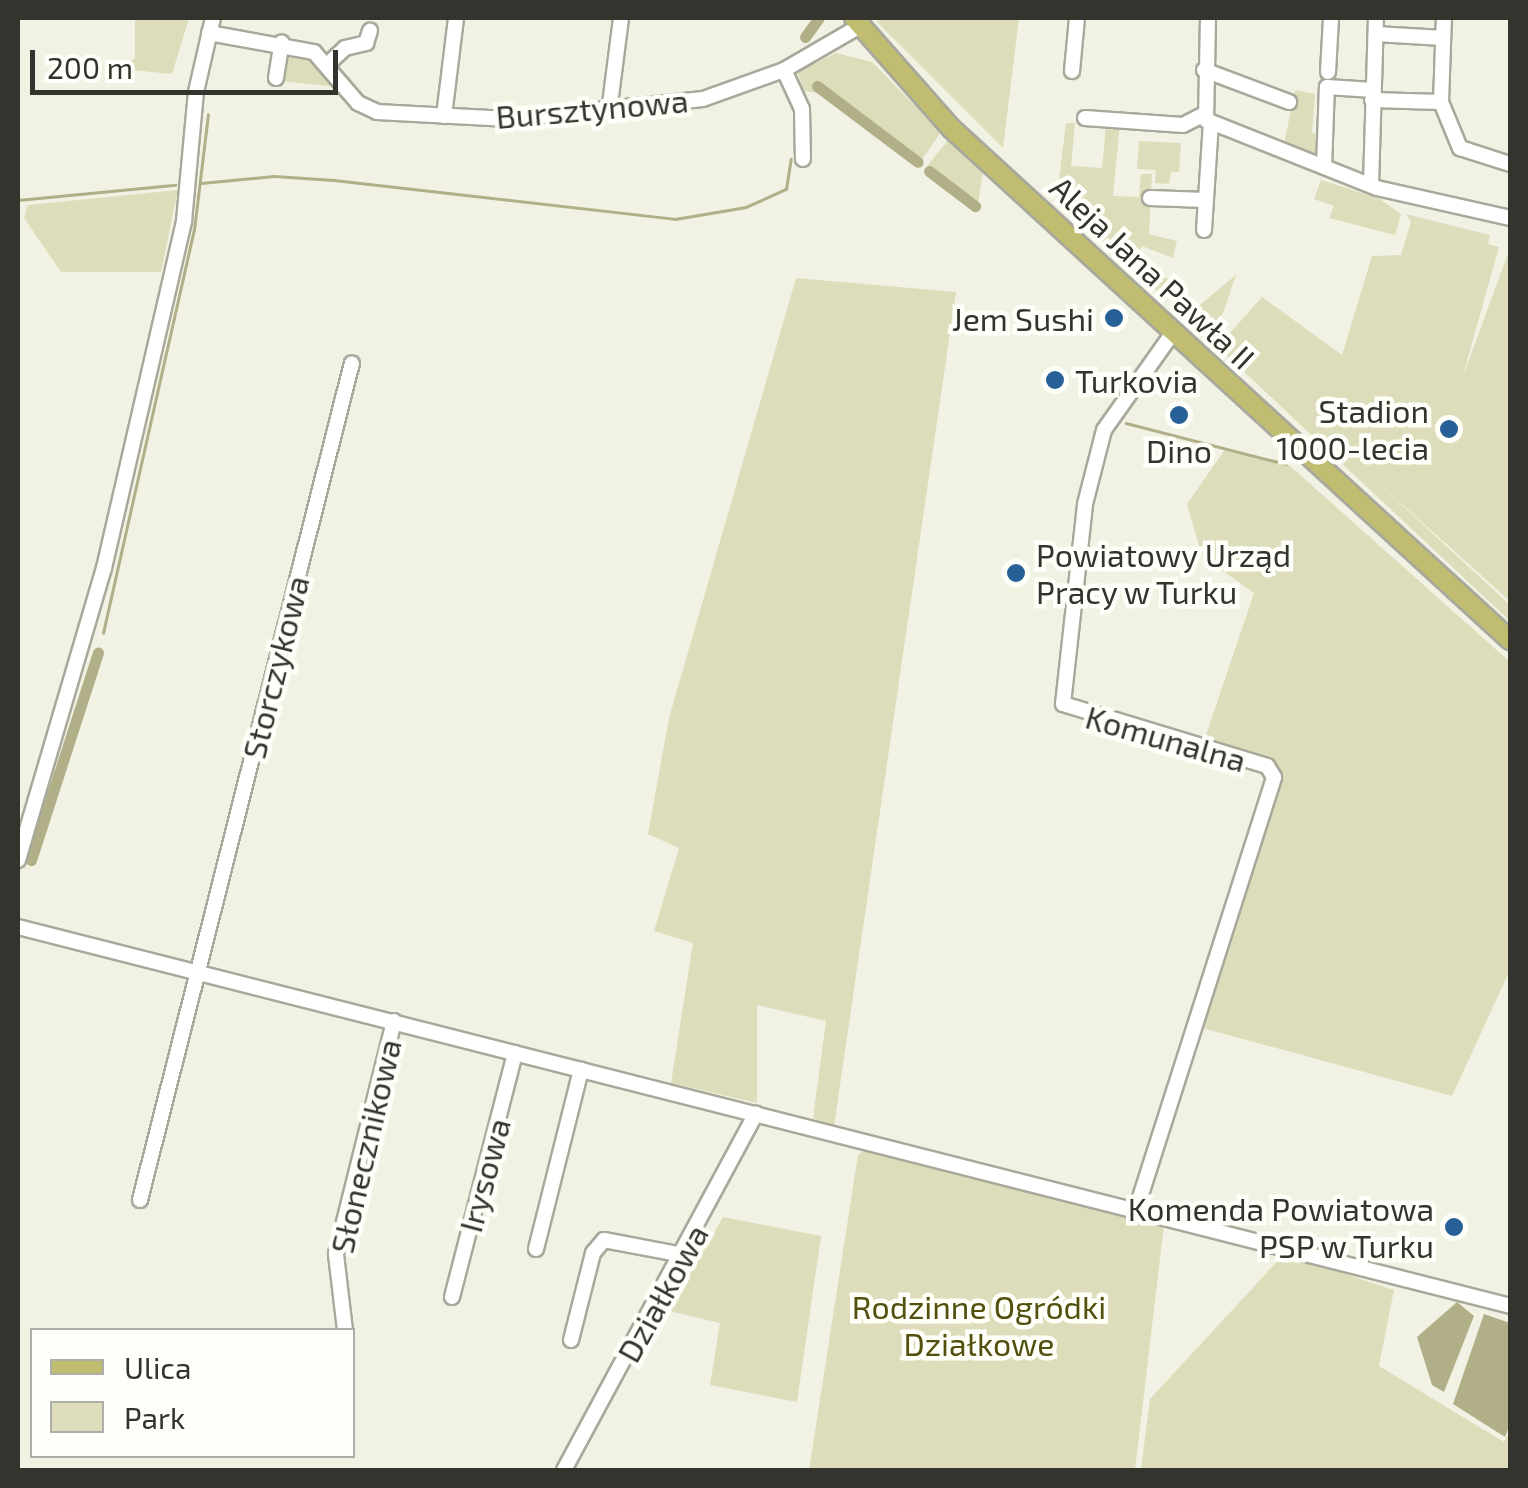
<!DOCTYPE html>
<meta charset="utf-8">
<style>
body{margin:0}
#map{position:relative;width:1528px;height:1488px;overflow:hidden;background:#f2f2e4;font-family:"Exo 2",sans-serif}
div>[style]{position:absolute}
.green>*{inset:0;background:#ddb}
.water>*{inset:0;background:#b0af88}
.stream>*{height:2.5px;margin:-1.25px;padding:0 1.25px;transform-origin:1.25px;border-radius:1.25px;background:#b0af88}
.canal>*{height:11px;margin:-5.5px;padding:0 5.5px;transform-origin:5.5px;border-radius:5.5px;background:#b0af88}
.roads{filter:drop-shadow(2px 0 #a8a89b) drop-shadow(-2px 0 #a8a89b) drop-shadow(0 2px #a8a89b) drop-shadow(0 -2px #a8a89b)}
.minor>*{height:14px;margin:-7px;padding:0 7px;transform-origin:7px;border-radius:7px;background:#fff}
.major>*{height:18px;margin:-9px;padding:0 9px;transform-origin:9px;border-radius:9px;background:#c0bd71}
.dots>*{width:28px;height:28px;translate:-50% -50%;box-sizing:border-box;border:5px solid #fffff9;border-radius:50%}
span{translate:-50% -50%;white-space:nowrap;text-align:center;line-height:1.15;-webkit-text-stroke:9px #fffff9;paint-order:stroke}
.street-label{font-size:32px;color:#34342e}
.poi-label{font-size:32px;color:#34342e}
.right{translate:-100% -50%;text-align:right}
.left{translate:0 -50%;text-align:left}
.park-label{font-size:32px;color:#53500d}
.frame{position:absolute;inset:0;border:20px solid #34342e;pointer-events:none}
.legend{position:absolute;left:30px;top:1328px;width:325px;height:130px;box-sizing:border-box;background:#fffff9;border:2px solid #aeaea8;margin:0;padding:12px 18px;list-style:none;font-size:30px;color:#34342e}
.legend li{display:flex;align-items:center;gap:20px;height:50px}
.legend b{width:50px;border:2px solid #aeaea8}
.scale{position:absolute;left:30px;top:50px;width:308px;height:45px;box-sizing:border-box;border:5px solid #34342e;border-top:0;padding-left:12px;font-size:30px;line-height:35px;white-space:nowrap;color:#34342e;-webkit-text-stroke:8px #fffff9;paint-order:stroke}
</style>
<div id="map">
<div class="green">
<i style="clip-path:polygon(135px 18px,189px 18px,172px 74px,121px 69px,135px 58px)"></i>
<i style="clip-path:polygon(875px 18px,1019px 18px,1003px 148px,879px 24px)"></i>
<i style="clip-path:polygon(285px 49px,303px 54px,341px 87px,279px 81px)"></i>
<i style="clip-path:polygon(836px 53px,872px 62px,941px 132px,921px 161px,826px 94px,804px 91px,797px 72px)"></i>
<i style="clip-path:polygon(1295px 90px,1315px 94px,1312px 133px,1320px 135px,1319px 158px,1284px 144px)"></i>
<i style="clip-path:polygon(1066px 123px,1075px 123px,1071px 166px,1102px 168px,1106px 125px,1120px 125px,1113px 196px,1139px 197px,1141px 174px,1152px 174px,1149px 234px,1177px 241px,1173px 258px,1142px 246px,1135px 263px,1168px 279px,1159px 293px,1056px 204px)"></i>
<i style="clip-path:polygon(948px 140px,983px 170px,978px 206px,928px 165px)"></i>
<i style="clip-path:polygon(1139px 141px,1181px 143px,1179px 172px,1171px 172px,1169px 184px,1155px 183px,1156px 170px,1137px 169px)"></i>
<i style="clip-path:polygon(1321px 180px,1378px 198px,1401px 214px,1395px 235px,1329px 218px,1334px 206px,1314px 199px)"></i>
<i style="clip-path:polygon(178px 190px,161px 272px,61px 272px,24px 218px,28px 205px)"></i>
<i style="clip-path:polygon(1406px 214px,1490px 235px,1488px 244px,1499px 247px,1462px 379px,1510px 248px,1510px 601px,1377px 482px,1510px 605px,1510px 621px,1225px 354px,1222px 342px,1262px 297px,1342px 355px,1372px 256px,1401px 255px,1411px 222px)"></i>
<i style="clip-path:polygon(1236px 275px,1222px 316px,1218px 349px,1184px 318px)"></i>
<i style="clip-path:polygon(796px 278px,956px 292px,834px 1126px,813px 1118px,826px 1021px,757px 1005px,757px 1103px,671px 1083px,693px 943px,654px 931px,679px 848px,648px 834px,669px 718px)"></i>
<i style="clip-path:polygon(1226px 448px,1289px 465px,1510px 662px,1510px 970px,1452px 1096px,1199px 1027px,1280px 768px,1205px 738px,1254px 593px,1202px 556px,1187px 504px)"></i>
<i style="clip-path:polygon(865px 1150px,1164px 1225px,1135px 1470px,809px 1470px,858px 1155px)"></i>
<i style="clip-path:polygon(723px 1217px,821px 1236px,797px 1402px,710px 1385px,720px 1323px,669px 1311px)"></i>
<i style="clip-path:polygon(1284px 1254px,1394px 1290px,1379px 1366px,1504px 1442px,1510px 1430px,1510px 1470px,1141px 1470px,1150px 1399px)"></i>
</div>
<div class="water">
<i style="clip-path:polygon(1457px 1302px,1474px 1316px,1444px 1392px,1432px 1385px,1417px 1337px)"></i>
<i style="clip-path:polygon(1484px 1314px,1510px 1323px,1510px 1424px,1505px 1437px,1453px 1404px)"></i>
</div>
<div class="stream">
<i style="left:201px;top:183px;width:73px;rotate:-5.5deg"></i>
<i style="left:274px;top:176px;width:60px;rotate:3.8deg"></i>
<i style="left:334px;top:180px;width:343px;rotate:6.5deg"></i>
<i style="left:675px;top:219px;width:72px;rotate:-9.6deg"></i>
<i style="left:746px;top:207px;width:44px;rotate:-24.2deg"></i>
<i style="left:786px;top:189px;width:30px;rotate:-81deg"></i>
<i style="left:18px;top:200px;width:158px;rotate:-5.5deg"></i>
<i style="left:1126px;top:423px;width:165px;rotate:14.4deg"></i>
<i style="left:103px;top:633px;width:413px;rotate:-77.3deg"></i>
<i style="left:194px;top:230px;width:116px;rotate:-83.1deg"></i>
</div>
<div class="canal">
<i style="left:805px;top:37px;width:24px;rotate:-54deg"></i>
<i style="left:817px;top:86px;width:126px;rotate:37deg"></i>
<i style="left:929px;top:171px;width:58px;rotate:37.3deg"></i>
<i style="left:31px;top:860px;width:218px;rotate:-72.1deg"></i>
</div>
<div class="roads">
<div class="minor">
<i style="left:1208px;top:18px;width:102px;rotate:91.1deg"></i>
<i style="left:1206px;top:120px;width:184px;rotate:21.7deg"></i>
<i style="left:1377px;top:188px;width:136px;rotate:12.7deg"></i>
<i style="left:209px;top:33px;width:107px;rotate:10.3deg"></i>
<i style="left:314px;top:52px;width:67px;rotate:49.2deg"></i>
<i style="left:358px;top:103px;width:21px;rotate:25deg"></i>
<i style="left:377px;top:112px;width:132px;rotate:3deg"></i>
<i style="left:509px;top:119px;width:195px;rotate:-5.9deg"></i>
<i style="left:703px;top:99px;width:86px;rotate:-19.7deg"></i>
<i style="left:784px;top:70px;width:88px;rotate:-30.1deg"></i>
<i style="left:1376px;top:34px;width:67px;rotate:3.4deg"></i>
<i style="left:329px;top:63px;width:22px;rotate:-43deg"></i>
<i style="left:345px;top:48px;width:22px;rotate:-13deg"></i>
<i style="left:366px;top:43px;width:13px;rotate:-72deg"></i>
<i style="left:784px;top:70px;width:43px;rotate:65.2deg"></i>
<i style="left:802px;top:109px;width:50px;rotate:88.9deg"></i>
<i style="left:1204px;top:70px;width:91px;rotate:20.6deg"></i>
<i style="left:1072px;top:71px;width:53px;rotate:-84.6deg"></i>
<i style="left:1328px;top:72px;width:54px;rotate:-86.8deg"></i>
<i style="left:276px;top:78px;width:36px;rotate:-81deg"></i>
<i style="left:1372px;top:100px;width:69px;rotate:1.7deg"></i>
<i style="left:1441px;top:102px;width:50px;rotate:67.6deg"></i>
<i style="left:1460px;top:148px;width:52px;rotate:17.7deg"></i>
<i style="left:1441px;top:102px;width:84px;rotate:-88deg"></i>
<i style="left:609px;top:112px;width:95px;rotate:-82.7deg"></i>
<i style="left:444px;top:116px;width:99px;rotate:-83deg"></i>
<i style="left:1085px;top:118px;width:98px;rotate:4.1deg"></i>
<i style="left:1183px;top:125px;width:22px;rotate:-27deg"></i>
<i style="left:1324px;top:167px;width:80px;rotate:-87.9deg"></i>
<i style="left:1327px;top:87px;width:46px;rotate:3.7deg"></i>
<i style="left:1371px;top:185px;width:167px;rotate:-88.3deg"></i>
<i style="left:1150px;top:198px;width:56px;rotate:2deg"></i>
<i style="left:1204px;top:230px;width:108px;rotate:-86.3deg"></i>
<i style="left:18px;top:860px;width:304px;rotate:-73.6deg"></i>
<i style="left:104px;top:568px;width:356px;rotate:-77deg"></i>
<i style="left:184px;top:221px;width:130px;rotate:-84.7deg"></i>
<i style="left:196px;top:92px;width:76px;rotate:-77.1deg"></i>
<i style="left:18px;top:927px;width:1539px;rotate:14.25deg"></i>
<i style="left:140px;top:1200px;width:863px;rotate:-75.79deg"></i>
<i style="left:1137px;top:1207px;width:451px;rotate:-72.3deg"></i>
<i style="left:1274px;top:777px;width:13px;rotate:-122deg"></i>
<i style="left:1267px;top:766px;width:213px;rotate:-163.1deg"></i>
<i style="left:1063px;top:704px;width:201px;rotate:-83.7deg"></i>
<i style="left:1085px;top:504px;width:76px;rotate:-75.6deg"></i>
<i style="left:1104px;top:430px;width:121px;rotate:-54.7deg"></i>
<i style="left:536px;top:1249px;width:185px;rotate:-75.9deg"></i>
<i style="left:452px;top:1297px;width:252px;rotate:-75.5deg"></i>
<i style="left:345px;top:1330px;width:77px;rotate:-96.8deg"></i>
<i style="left:336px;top:1254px;width:240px;rotate:-76deg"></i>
<i style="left:571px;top:1340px;width:90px;rotate:-75.8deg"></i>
<i style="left:593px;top:1253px;width:17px;rotate:-50deg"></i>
<i style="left:604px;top:1240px;width:80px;rotate:10.8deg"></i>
<i style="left:564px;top:1470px;width:405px;rotate:-61.7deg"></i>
</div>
<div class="major">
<i style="left:854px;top:18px;width:148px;rotate:48.6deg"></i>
<i style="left:952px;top:129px;width:757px;rotate:42.48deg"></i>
</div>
</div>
<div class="dots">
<i style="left:1114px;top:318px;background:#275f97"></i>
<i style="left:1055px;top:380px;background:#275f97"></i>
<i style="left:1179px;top:415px;background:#275f97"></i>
<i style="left:1449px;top:429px;background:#275f97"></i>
<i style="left:1016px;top:573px;background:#275f97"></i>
<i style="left:1454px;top:1227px;background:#275f97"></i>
</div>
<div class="street-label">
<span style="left:592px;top:108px;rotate:-5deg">Bursztynowa</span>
<span style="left:1153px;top:272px;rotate:43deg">Aleja Jana Pawła II</span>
<span style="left:275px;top:667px;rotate:-76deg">Storczykowa</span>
<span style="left:1166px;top:738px;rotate:16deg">Komunalna</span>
<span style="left:365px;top:1146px;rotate:-77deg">Słonecznikowa</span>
<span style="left:484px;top:1175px;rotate:-75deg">Irysowa</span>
<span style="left:662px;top:1293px;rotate:-61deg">Działkowa</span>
</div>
<div class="poi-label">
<span class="right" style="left:1094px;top:318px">Jem Sushi</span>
<span class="left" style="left:1075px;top:380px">Turkovia</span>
<span class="right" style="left:1429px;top:429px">Stadion<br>1000-lecia</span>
<span style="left:1179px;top:450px">Dino</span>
<span class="left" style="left:1036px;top:573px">Powiatowy Urząd<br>Pracy w Turku</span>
<span class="right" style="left:1434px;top:1227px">Komenda Powiatowa<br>PSP w Turku</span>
</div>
<div class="park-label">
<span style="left:979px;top:1325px">Rodzinne Ogródki<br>Działkowe</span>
</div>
<div class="frame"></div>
<ul class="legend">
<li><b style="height:12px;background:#c0bd71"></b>Ulica</li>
<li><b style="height:28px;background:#ddb"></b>Park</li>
</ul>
<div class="scale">200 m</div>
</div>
